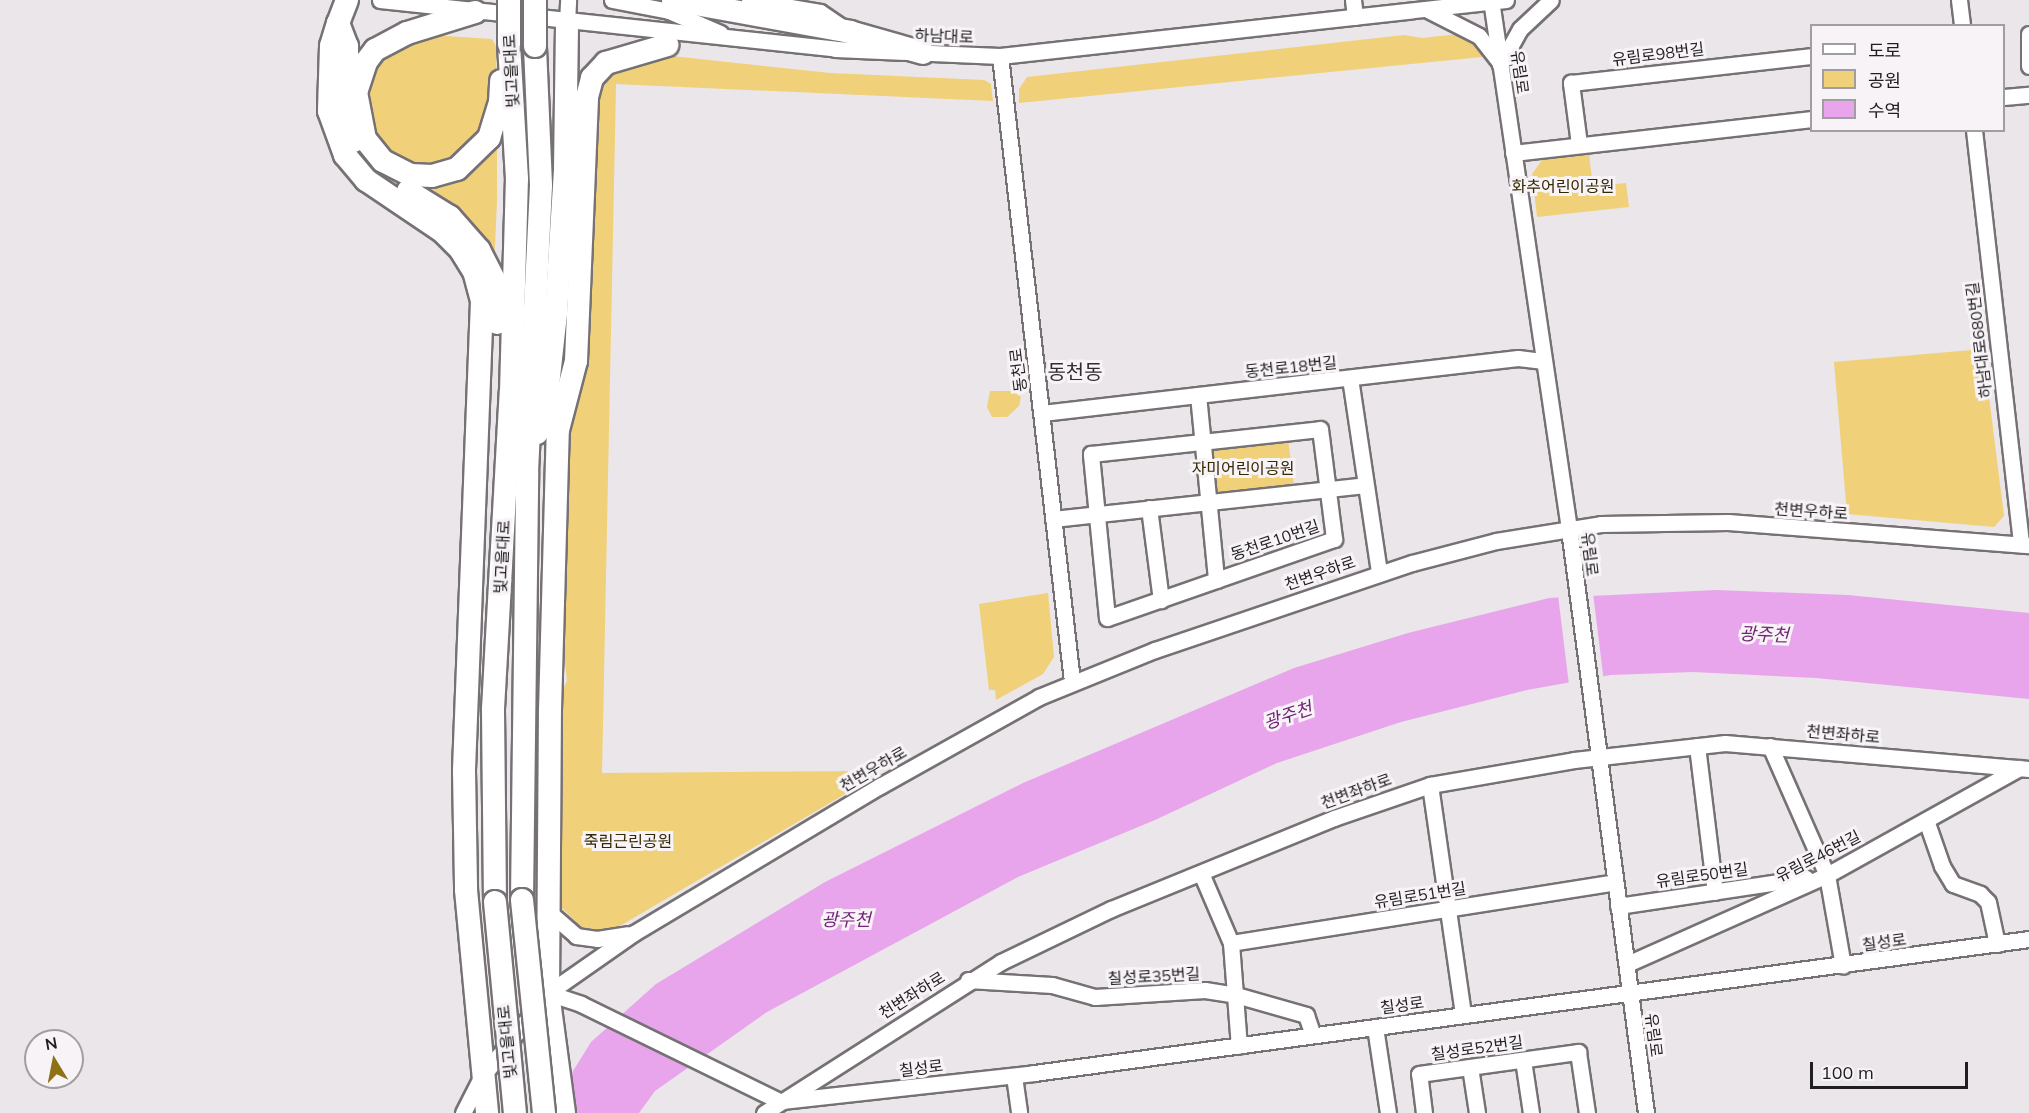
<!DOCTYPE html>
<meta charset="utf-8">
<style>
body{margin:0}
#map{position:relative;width:2029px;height:1113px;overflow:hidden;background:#eae6ea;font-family:Mulish,"Noto Sans KR",sans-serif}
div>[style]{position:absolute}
.green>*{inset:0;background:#f0d078}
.water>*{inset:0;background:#e8a5eb}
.pier>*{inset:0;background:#eae6ea;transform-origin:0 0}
.roads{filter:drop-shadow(2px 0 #757175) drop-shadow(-2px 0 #757175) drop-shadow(0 2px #757175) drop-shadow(0 -2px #757175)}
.minor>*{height:15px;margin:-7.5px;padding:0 7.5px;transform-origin:7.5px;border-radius:7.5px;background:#fff}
.highway>*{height:22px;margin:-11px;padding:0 11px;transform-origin:11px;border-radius:11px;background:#fff}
.bridges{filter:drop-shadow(2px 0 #757175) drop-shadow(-2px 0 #757175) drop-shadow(0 2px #757175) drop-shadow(0 -2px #757175)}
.highway-bridge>*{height:22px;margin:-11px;padding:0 11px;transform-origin:11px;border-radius:11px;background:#fff}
span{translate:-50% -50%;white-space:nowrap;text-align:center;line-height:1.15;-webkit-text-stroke:6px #f7f3f7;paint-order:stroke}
.street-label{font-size:16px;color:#201f20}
.park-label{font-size:16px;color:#352800}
.water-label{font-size:18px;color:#722578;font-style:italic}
.quarter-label{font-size:20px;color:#302d30}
.legend{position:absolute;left:1810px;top:24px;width:195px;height:108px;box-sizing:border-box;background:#f7f3f7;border:2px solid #a19ea1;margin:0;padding:8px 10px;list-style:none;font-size:18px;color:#201f20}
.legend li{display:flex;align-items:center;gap:12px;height:30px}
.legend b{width:30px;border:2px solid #a19ea1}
.north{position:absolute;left:24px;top:1029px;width:60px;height:60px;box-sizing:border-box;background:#f7f3f7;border:2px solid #a19ea1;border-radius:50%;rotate:350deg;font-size:16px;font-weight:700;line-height:24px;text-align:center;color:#201f20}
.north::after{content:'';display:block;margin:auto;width:21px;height:27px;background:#8e7216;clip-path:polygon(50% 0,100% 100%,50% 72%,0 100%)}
.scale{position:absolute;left:1810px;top:1062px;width:158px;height:27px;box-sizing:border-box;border:3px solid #201f20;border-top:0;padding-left:8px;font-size:18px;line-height:21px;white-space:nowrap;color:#201f20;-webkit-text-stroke:4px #f7f3f7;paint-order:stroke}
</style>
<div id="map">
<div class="green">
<i style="clip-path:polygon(1458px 34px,1478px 45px,1482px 57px,1019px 103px,1019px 89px,1027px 77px,1404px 35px,1422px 38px)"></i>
<i style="clip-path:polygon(430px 35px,492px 39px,497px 48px,495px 102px,472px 151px,431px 171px,398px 165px,363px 120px,370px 64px,379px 53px)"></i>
<i style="clip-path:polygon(663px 55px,830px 73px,984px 80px,991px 84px,993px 101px,616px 84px,602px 773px,865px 771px,866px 778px,864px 783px,613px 930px,587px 933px,561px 907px,559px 697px,567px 681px,565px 662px,559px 652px,563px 429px,592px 96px,608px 69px)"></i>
<i style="clip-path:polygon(497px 133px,497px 201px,494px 268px,457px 210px,419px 186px)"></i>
<i style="clip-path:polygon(1589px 154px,1593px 187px,1626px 183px,1629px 207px,1537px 217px,1532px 174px,1542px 160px)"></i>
<i style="clip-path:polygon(1983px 349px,2004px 516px,1994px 527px,1847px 514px,1834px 362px)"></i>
<i style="clip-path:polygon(990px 391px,1012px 391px,1021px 397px,1019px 406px,1007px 417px,992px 417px,987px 407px)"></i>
<i style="clip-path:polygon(1288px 439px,1294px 486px,1222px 495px,1215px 490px,1210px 451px,1213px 447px)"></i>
<i style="clip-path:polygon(1048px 593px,1054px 657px,1043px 674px,996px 700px,995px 690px,989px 690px,979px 604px)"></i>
</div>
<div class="water">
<i style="clip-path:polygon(1716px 590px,1848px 595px,2029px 613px,2029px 699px,1816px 678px,1693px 672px,1611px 675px,1527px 690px,1401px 722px,1277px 763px,1155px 820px,1018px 877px,767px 1012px,655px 1091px,639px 1113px,547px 1113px,591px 1042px,656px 984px,825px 882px,1023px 783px,1294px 668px,1408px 633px,1549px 598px)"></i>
</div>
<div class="pier">
<i style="left:1593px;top:593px;width:88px;height:35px;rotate:83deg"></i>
</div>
<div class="roads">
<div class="minor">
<i style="left:380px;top:0;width:458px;rotate:6.1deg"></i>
<i style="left:835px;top:49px;width:165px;rotate:2.4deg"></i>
<i style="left:1000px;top:56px;width:509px;rotate:-6.32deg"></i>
<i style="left:612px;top:0;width:58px;rotate:10.9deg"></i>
<i style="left:669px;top:11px;width:56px;rotate:23.3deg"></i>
<i style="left:749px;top:0;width:72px;rotate:9.6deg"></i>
<i style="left:820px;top:12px;width:27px;rotate:34deg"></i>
<i style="left:1353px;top:0;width:17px;rotate:83deg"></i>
<i style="left:1491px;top:0;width:535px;rotate:81.61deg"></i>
<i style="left:1569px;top:529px;width:589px;rotate:82.49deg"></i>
<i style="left:1959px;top:0;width:26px;rotate:83deg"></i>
<i style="left:1426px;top:9px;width:59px;rotate:27deg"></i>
<i style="left:1479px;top:36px;width:33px;rotate:52deg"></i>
<i style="left:567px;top:22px;width:22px;rotate:-87deg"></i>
<i style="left:2029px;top:34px;width:32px;rotate:90deg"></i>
<i style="left:1000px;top:56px;width:629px;rotate:83.43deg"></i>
<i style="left:1500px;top:65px;width:41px;rotate:-60.9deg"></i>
<i style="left:1520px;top:29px;width:42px;rotate:-43.1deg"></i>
<i style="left:2004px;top:97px;width:25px;rotate:-5deg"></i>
<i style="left:1974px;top:130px;width:417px;rotate:83.5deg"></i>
<i style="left:1579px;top:144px;width:62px;rotate:-97.5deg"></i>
<i style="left:1571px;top:83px;width:243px;rotate:-6.4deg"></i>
<i style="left:1513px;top:153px;width:301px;rotate:-6.5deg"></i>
<i style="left:1350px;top:378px;width:196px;rotate:81.5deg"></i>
<i style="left:1198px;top:395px;width:186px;rotate:84.4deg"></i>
<i style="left:1042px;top:413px;width:479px;rotate:-6.6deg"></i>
<i style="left:1518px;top:358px;width:26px;rotate:7deg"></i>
<i style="left:1320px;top:429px;width:111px;rotate:82.7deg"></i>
<i style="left:1334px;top:539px;width:240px;rotate:160.8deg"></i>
<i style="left:1107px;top:618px;width:165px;rotate:-95.6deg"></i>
<i style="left:1091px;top:454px;width:230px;rotate:-6.2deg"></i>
<i style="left:1149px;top:508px;width:93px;rotate:82.6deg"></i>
<i style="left:1053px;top:519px;width:314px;rotate:-6.2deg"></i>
<i style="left:1697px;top:746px;width:147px;rotate:83deg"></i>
<i style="left:1770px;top:746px;width:141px;rotate:66.2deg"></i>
<i style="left:1827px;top:875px;width:92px;rotate:80deg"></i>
<i style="left:1430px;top:785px;width:232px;rotate:81.8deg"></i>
<i style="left:1926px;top:820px;width:49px;rotate:70.8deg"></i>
<i style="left:1942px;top:866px;width:21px;rotate:59deg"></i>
<i style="left:1953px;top:884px;width:29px;rotate:20deg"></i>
<i style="left:1980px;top:894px;width:11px;rotate:45deg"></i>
<i style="left:1988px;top:902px;width:43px;rotate:77.9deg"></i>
<i style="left:1201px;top:873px;width:76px;rotate:66.8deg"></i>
<i style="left:1231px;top:943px;width:103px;rotate:85.6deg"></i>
<i style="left:1618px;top:906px;width:190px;rotate:-8.5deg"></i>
<i style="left:550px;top:913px;width:35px;rotate:41deg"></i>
<i style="left:576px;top:936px;width:21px;rotate:8deg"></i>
<i style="left:597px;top:939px;width:31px;rotate:-9deg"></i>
<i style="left:1231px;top:943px;width:389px;rotate:-9deg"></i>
<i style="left:1627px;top:964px;width:219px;rotate:-24deg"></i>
<i style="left:1827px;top:875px;width:220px;rotate:-29.1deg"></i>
<i style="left:968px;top:980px;width:84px;rotate:3.4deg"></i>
<i style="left:1052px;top:985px;width:45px;rotate:15.6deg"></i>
<i style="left:1095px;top:997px;width:110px;rotate:-3.6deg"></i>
<i style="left:1205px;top:990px;width:31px;rotate:9deg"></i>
<i style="left:1236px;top:995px;width:73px;rotate:15.9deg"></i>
<i style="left:1306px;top:1015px;width:21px;rotate:71deg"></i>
<i style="left:548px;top:993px;width:35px;rotate:18deg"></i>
<i style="left:581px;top:1004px;width:220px;rotate:26.1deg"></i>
<i style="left:1375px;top:1027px;width:87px;rotate:81.4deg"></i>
<i style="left:1523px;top:1060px;width:54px;rotate:81.4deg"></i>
<i style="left:1470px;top:1067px;width:47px;rotate:81.3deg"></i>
<i style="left:1014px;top:1076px;width:37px;rotate:82deg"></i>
<i style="left:782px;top:1101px;width:254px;rotate:-6.3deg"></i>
<i style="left:1034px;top:1073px;width:1004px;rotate:-7.67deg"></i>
<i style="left:463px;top:1113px;width:39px;rotate:-63deg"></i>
<i style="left:481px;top:1078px;width:108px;rotate:-51.8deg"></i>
<i style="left:548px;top:993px;width:105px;rotate:-34.9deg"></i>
<i style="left:634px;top:933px;width:287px;rotate:-30.9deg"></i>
<i style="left:880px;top:786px;width:182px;rotate:-29.2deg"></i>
<i style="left:1039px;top:697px;width:125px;rotate:-22.1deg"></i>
<i style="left:1155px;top:650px;width:271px;rotate:-18.7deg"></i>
<i style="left:1412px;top:563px;width:87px;rotate:-14.7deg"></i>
<i style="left:1496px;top:541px;width:106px;rotate:-9.2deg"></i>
<i style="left:1601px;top:524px;width:127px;rotate:-0.9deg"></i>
<i style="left:1728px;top:522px;width:302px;rotate:4.4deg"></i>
<i style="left:764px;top:1113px;width:281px;rotate:-32.5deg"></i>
<i style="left:1001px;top:962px;width:122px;rotate:-25.7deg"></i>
<i style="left:1111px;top:909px;width:241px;rotate:-22.2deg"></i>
<i style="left:1334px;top:818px;width:102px;rotate:-19deg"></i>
<i style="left:1430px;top:785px;width:146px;rotate:-9.8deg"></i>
<i style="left:1574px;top:760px;width:152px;rotate:-6.4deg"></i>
<i style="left:1725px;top:743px;width:305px;rotate:4.9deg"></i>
<i style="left:1424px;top:1113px;width:39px;rotate:-97deg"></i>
<i style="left:1419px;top:1074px;width:161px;rotate:-7.9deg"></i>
<i style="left:1578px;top:1052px;width:62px;rotate:81.6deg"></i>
</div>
<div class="highway">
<i style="left:347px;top:0;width:25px;rotate:111deg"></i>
<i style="left:338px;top:23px;width:25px;rotate:69deg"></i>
<i style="left:347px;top:46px;width:73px;rotate:90deg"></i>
<i style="left:347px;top:119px;width:23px;rotate:72deg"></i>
<i style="left:673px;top:0;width:180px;rotate:10.2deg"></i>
<i style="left:850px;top:32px;width:76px;rotate:16deg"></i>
<i style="left:475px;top:12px;width:71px;rotate:162.8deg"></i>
<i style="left:407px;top:33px;width:36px;rotate:152deg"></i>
<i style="left:375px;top:50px;width:15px;rotate:127deg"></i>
<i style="left:366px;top:62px;width:32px;rotate:108deg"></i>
<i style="left:356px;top:92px;width:48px;rotate:79.2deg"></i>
<i style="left:365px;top:139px;width:28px;rotate:51deg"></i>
<i style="left:383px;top:161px;width:31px;rotate:27deg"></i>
<i style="left:411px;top:175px;width:21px;rotate:3deg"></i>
<i style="left:432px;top:176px;width:26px;rotate:-16deg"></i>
<i style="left:457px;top:169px;width:45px;rotate:-44.1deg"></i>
<i style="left:489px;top:138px;width:37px;rotate:-73deg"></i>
<i style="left:500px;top:103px;width:22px;rotate:-87deg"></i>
<i style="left:338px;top:23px;width:24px;rotate:107deg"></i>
<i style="left:331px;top:46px;width:65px;rotate:91.8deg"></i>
<i style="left:329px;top:111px;width:47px;rotate:70deg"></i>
<i style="left:345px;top:155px;width:33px;rotate:50deg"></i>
<i style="left:366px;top:180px;width:93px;rotate:34deg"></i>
<i style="left:443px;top:232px;width:24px;rotate:45deg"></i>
<i style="left:460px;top:249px;width:26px;rotate:58deg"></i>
<i style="left:474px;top:271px;width:31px;rotate:75deg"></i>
<i style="left:482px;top:301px;width:470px;rotate:92.2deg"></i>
<i style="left:464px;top:771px;width:119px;rotate:89deg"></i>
<i style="left:466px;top:890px;width:224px;rotate:84.6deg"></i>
<i style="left:408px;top:191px;width:49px;rotate:31.8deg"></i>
<i style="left:450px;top:217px;width:44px;rotate:48.7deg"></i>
<i style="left:479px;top:250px;width:36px;rotate:63deg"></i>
<i style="left:495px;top:282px;width:41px;rotate:87.2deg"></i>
<i style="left:537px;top:433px;width:39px;rotate:-75deg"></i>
<i style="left:547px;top:395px;width:82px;rotate:-83.7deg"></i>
<i style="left:556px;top:313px;width:144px;rotate:-86.4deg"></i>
<i style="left:565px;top:169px;width:147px;rotate:-89.2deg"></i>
<i style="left:522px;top:900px;width:428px;rotate:-89.3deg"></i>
<i style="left:527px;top:472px;width:287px;rotate:-87.2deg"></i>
<i style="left:541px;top:185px;width:139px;rotate:-92.5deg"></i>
<i style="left:495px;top:902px;width:193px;rotate:-90.6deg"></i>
<i style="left:493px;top:709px;width:318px;rotate:-86.8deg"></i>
<i style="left:511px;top:392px;width:213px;rotate:-88.4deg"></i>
<i style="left:517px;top:179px;width:135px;rotate:-93.4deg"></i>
<i style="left:564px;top:1113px;width:121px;rotate:-97.6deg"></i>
<i style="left:548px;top:993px;width:283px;rotate:-89.6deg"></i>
<i style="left:550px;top:710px;width:280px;rotate:-88.4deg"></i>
<i style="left:558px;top:430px;width:71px;rotate:-75.4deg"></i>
<i style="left:576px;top:361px;width:264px;rotate:-87.6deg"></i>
<i style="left:587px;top:97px;width:20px;rotate:-75deg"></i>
<i style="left:592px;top:78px;width:21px;rotate:-47deg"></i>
<i style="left:606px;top:63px;width:64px;rotate:-16.4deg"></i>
</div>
</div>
<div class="bridges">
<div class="highway-bridge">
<i style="left:509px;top:0;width:44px;rotate:90deg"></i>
<i style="left:535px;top:0;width:46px;rotate:90deg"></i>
<i style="left:522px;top:900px;width:214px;rotate:84.1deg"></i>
<i style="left:495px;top:902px;width:212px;rotate:84.6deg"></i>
</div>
</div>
<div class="street-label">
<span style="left:944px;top:36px;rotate:2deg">하남대로</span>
<span style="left:1658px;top:54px;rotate:-7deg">유림로98번길</span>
<span style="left:511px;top:71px;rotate:-93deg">빛고을대로</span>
<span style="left:1520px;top:72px;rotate:82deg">유림로</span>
<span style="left:1979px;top:340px;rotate:-97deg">하남대로680번길</span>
<span style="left:1291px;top:367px;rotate:-6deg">동천로18번길</span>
<span style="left:1018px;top:370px;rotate:-97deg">동천로</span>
<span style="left:1811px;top:511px;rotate:4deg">천변우하로</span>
<span style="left:1275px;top:540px;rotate:-19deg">동천로10번길</span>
<span style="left:1590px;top:554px;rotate:83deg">유림로</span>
<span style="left:502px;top:557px;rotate:-87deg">빛고을대로</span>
<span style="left:1320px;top:573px;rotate:-19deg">천변우하로</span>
<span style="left:1843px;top:734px;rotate:5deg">천변좌하로</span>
<span style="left:873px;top:769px;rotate:-30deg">천변우하로</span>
<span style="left:1356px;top:791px;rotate:-20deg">천변좌하로</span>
<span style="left:1818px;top:856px;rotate:-27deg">유림로46번길</span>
<span style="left:1702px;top:875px;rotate:-8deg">유림로50번길</span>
<span style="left:1420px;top:895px;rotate:-9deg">유림로51번길</span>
<span style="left:1884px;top:942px;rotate:-8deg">칠성로</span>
<span style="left:1154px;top:976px;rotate:-3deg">칠성로35번길</span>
<span style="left:912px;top:995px;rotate:-32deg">천변좌하로</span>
<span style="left:1402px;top:1005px;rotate:-8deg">칠성로</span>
<span style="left:1654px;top:1035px;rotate:83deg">유림로</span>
<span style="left:507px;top:1042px;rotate:-96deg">빛고을대로</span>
<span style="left:1477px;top:1048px;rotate:-8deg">칠성로52번길</span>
<span style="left:921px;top:1068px;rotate:-7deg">칠성로</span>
</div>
<div class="park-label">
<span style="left:1563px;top:186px">화추어린이공원</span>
<span style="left:1243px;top:468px">자미어린이공원</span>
<span style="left:628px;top:841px">죽림근린공원</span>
</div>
<div class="water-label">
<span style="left:1764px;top:635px;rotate:2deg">광주천</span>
<span style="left:1288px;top:716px;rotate:-19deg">광주천</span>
<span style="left:846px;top:920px">광주천</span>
</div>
<div class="quarter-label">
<span style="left:1075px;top:371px">동천동</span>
</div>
<ul class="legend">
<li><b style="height:8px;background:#fff"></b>도로</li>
<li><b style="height:16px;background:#f0d078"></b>공원</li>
<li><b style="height:16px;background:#e8a5eb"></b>수역</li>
</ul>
<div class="north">N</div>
<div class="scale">100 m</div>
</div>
